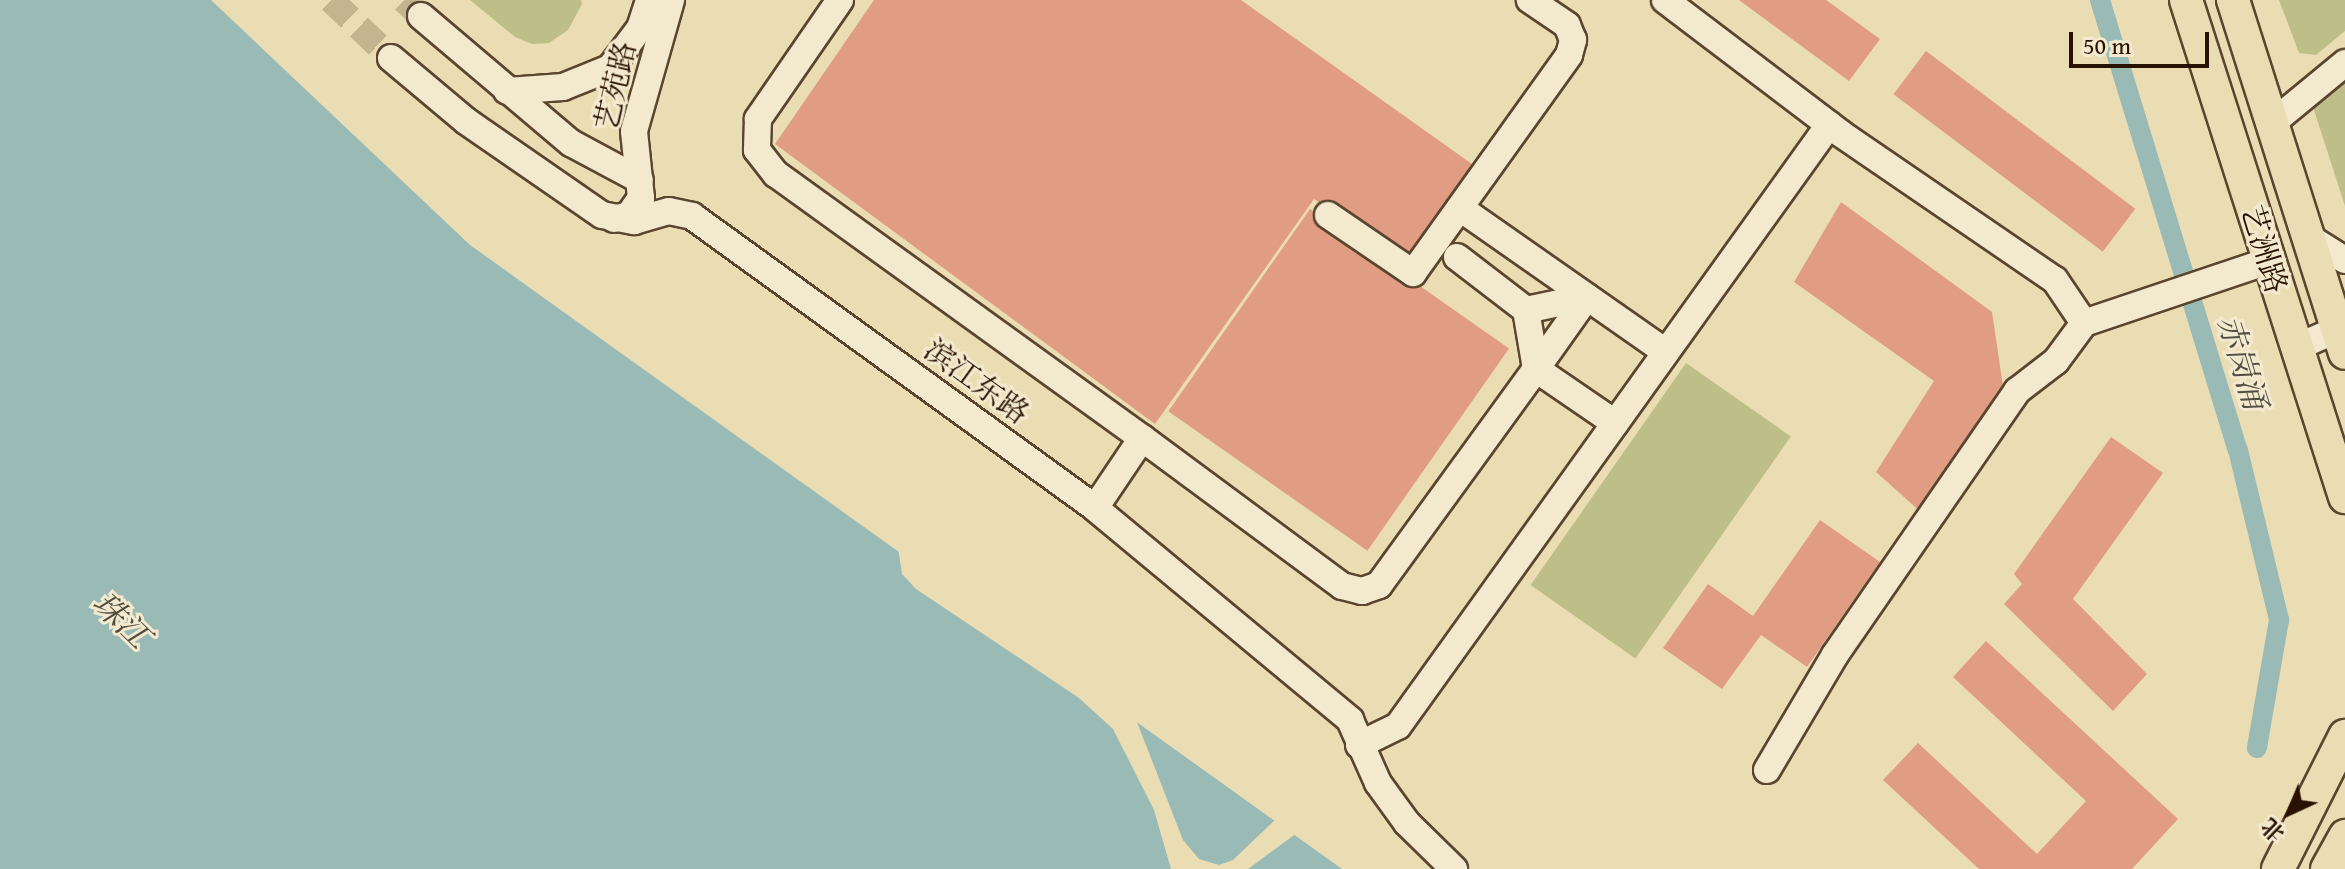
<!DOCTYPE html>
<meta charset="utf-8">
<style>
body{margin:0}
#map{position:relative;width:2345px;height:869px;overflow:hidden;background:#ebddb3;font-family:"Gentium Book Plus","Noto Serif SC",serif}
div>[style]{position:absolute}
.green>*{inset:0;background:#bebf88;transform-origin:0 0}
.water>*{inset:0;background:#9abab5}
.pier>*{inset:0;background:#ebddb3}
.canal>*{height:20px;margin:-10px;padding:0 10px;transform-origin:10px;border-radius:10px;background:#9abab5}
.building>*{inset:0;background:#e09d83;transform-origin:0 0}
.minor-tunnel>*{height:26px;margin-top:-13px;transform-origin:0;background:repeating-linear-gradient(90deg,#c4b490 0 26px,transparent 0 39px)}
.roads{filter:drop-shadow(2px 0 #5a452f) drop-shadow(-2px 0 #5a452f) drop-shadow(0 2px #5a452f) drop-shadow(0 -2px #5a452f)}
.minor>*{height:26px;margin:-13px;padding:0 13px;transform-origin:13px;border-radius:13px;background:#f2e9ce}
.major>*{height:32px;margin:-16px;padding:0 16px;transform-origin:16px;border-radius:16px;background:#ebddb3}
span{translate:-50% -50%;white-space:nowrap;text-align:center;line-height:1.15;-webkit-text-stroke:6px #f2e9ce;paint-order:stroke}
.street-label{font-size:30px;color:#2a1203}
.water-label{font-size:32px;color:#514d41;font-style:italic}
.north{position:absolute;left:2249px;top:773px;width:80px;height:80px;-webkit-text-stroke:6px #f2e9ce;paint-order:stroke;rotate:224deg;font-size:22px;font-weight:700;line-height:32px;text-align:center;color:#2a1203}
.north::after{content:'';display:block;margin:auto;width:28px;height:36px;background:#2a1203;clip-path:polygon(50% 0,100% 100%,50% 72%,0 100%)}
.scale{position:absolute;left:2069px;top:32px;width:140px;height:36px;box-sizing:border-box;border:4px solid #2a1203;border-top:0;padding-left:10px;font-size:24px;line-height:28px;white-space:nowrap;color:#2a1203;-webkit-text-stroke:6px #f2e9ce;paint-order:stroke}
</style>
<div id="map">
<div class="green">
<i style="clip-path:polygon(470px 0,581px 0,582px 4px,568px 30px,549px 43px,532px 44px,515px 37px)"></i>
<i style="clip-path:polygon(2279px 0,2345px 0,2345px 31px,2316px 55px,2299px 53px)"></i>
<i style="clip-path:polygon(2345px 81px,2345px 206px,2313px 107px)"></i>
<i style="left:1686px;top:363px;width:128px;height:271px;rotate:35deg"></i>
</div>
<div class="water">
<i style="clip-path:polygon(0 0,211px 0,470px 245px,1342px 869px,0 869px)"></i>
</div>
<div class="pier">
<i style="clip-path:polygon(898px 548px,1135px 717px,1183px 840px,1199px 859px,1219px 865px,1233px 860px,1277px 818px,1297px 833px,1248px 869px,1171px 869px,1154px 810px,1113px 729px,1079px 698px,916px 589px,902px 574px)"></i>
</div>
<div class="canal">
<i style="left:2100px;top:0;width:471px;rotate:73deg"></i>
<i style="left:2238px;top:450px;width:175px;rotate:76.4deg"></i>
<i style="left:2279px;top:620px;width:130px;rotate:99.8deg"></i>
</div>
<div class="building">
<i style="clip-path:polygon(874px 0,1241px 0,1479px 169px,1412px 265px,1314px 199px,1155px 424px,775px 144px)"></i>
<i style="clip-path:polygon(1739px 0,1826px 0,1880px 39px,1849px 81px)"></i>
<i style="left:1926px;top:51px;width:262px;height:54px;rotate:37deg"></i>
<i style="clip-path:polygon(1841px 202px,1992px 312px,2004px 393px,1923px 514px,1876px 472px,1934px 381px,1794px 282px)"></i>
<i style="left:1310px;top:209px;width:243px;height:247px;rotate:35deg"></i>
<i style="clip-path:polygon(2111px 437px,2163px 473px,2073px 599px,2147px 674px,2113px 711px,2004px 604px,2022px 584px,2014px 574px)"></i>
<i style="clip-path:polygon(1820px 520px,1880px 562px,1807px 667px,1761px 635px,1722px 689px,1663px 648px,1708px 584px,1753px 616px)"></i>
<i style="clip-path:polygon(1986px 641px,2178px 819px,2132px 869px,1979px 869px,1883px 780px,1918px 743px,2037px 854px,2086px 801px,1953px 677px)"></i>
</div>
<div class="minor-tunnel">
<i style="left:331px;top:0;width:83px;rotate:44deg"></i>
<i style="left:404px;top:0;width:23px;rotate:43deg"></i>
</div>
<div class="roads">
<div class="minor">
<i style="left:840px;top:0;width:145px;rotate:124.6deg"></i>
<i style="left:758px;top:119px;width:31px;rotate:92deg"></i>
<i style="left:757px;top:150px;width:31px;rotate:52deg"></i>
<i style="left:776px;top:174px;width:451px;rotate:35.8deg"></i>
<i style="left:1142px;top:438px;width:84px;rotate:123.9deg"></i>
<i style="left:1665px;top:0;width:220px;rotate:37.2deg"></i>
<i style="left:1840px;top:133px;width:260px;rotate:34.4deg"></i>
<i style="left:2055px;top:280px;width:52px;rotate:56deg"></i>
<i style="left:421px;top:16px;width:197px;rotate:40.3deg"></i>
<i style="left:571px;top:143px;width:78px;rotate:28.2deg"></i>
<i style="left:391px;top:58px;width:98px;rotate:40deg"></i>
<i style="left:466px;top:121px;width:165px;rotate:34.7deg"></i>
<i style="left:602px;top:215px;width:33px;rotate:11deg"></i>
<i style="left:634px;top:221px;width:36px;rotate:-16deg"></i>
<i style="left:669px;top:211px;width:24px;rotate:12deg"></i>
<i style="left:692px;top:216px;width:498px;rotate:35.9deg"></i>
<i style="left:1095px;top:508px;width:332px;rotate:39.7deg"></i>
<i style="left:1350px;top:720px;width:69px;rotate:66deg"></i>
<i style="left:1378px;top:783px;width:49px;rotate:54.1deg"></i>
<i style="left:1407px;top:823px;width:66px;rotate:44.4deg"></i>
<i style="left:507px;top:91px;width:56px;rotate:-4.1deg"></i>
<i style="left:563px;top:87px;width:51px;rotate:-22deg"></i>
<i style="left:610px;top:68px;width:50px;rotate:-53.1deg"></i>
<i style="left:640px;top:28px;width:29px;rotate:-72deg"></i>
<i style="left:2271px;top:124px;width:96px;rotate:-39.5deg"></i>
<i style="left:1460px;top:208px;width:251px;rotate:35deg"></i>
<i style="left:1328px;top:215px;width:103px;rotate:34.3deg"></i>
<i style="left:1413px;top:273px;width:268px;rotate:-54.4deg"></i>
<i style="left:1569px;top:55px;width:16px;rotate:-75deg"></i>
<i style="left:1573px;top:40px;width:16px;rotate:-112deg"></i>
<i style="left:1567px;top:25px;width:45px;rotate:-146deg"></i>
<i style="left:614px;top:219px;width:16px;rotate:-15deg"></i>
<i style="left:629px;top:215px;width:21px;rotate:-55deg"></i>
<i style="left:641px;top:198px;width:67px;rotate:-96deg"></i>
<i style="left:634px;top:131px;width:136px;rotate:-74.2deg"></i>
<i style="left:2305px;top:235px;width:47px;rotate:32deg"></i>
<i style="left:1457px;top:257px;width:87px;rotate:37.5deg"></i>
<i style="left:1587px;top:297px;width:88px;rotate:125.3deg"></i>
<i style="left:1536px;top:369px;width:96px;rotate:34.4deg"></i>
<i style="left:2295px;top:348px;width:55px;rotate:-23.7deg"></i>
<i style="left:1142px;top:438px;width:249px;rotate:36.5deg"></i>
<i style="left:1342px;top:586px;width:21px;rotate:14deg"></i>
<i style="left:1362px;top:591px;width:18px;rotate:-19deg"></i>
<i style="left:1379px;top:585px;width:267px;rotate:-54deg"></i>
<i style="left:1536px;top:369px;width:60px;rotate:-99.6deg"></i>
<i style="left:1526px;top:310px;width:62px;rotate:-12deg"></i>
<i style="left:1359px;top:745px;width:43px;rotate:-26deg"></i>
<i style="left:1398px;top:726px;width:740px;rotate:-54.35deg"></i>
<i style="left:1767px;top:770px;width:134px;rotate:-59.4deg"></i>
<i style="left:1835px;top:655px;width:321px;rotate:-55.4deg"></i>
<i style="left:2017px;top:391px;width:49px;rotate:-37.6deg"></i>
<i style="left:2056px;top:361px;width:47px;rotate:-53.6deg"></i>
<i style="left:2084px;top:323px;width:194px;rotate:-18.6deg"></i>
</div>
<div class="major">
<i style="left:2186px;top:0;width:522px;rotate:72.26deg"></i>
<i style="left:2233px;top:0;width:370px;rotate:72.4deg"></i>
<i style="left:2278px;top:869px;width:149px;rotate:-63.3deg"></i>
<i style="left:2327px;top:869px;width:38px;rotate:-61deg"></i>
</div>
</div>
<div class="street-label">
<span style="left:615px;top:86px;rotate:-77deg">艺苑路</span>
<span style="left:2265px;top:249px;rotate:73deg">艺洲路</span>
<span style="left:977px;top:381px;rotate:36deg">滨江东路</span>
</div>
<div class="water-label">
<span style="left:2242px;top:362px;rotate:73deg">赤岗涌</span>
<span style="left:121px;top:620px;rotate:44deg">珠江</span>
</div>
<div class="north">北</div>
<div class="scale">50 m</div>
</div>
